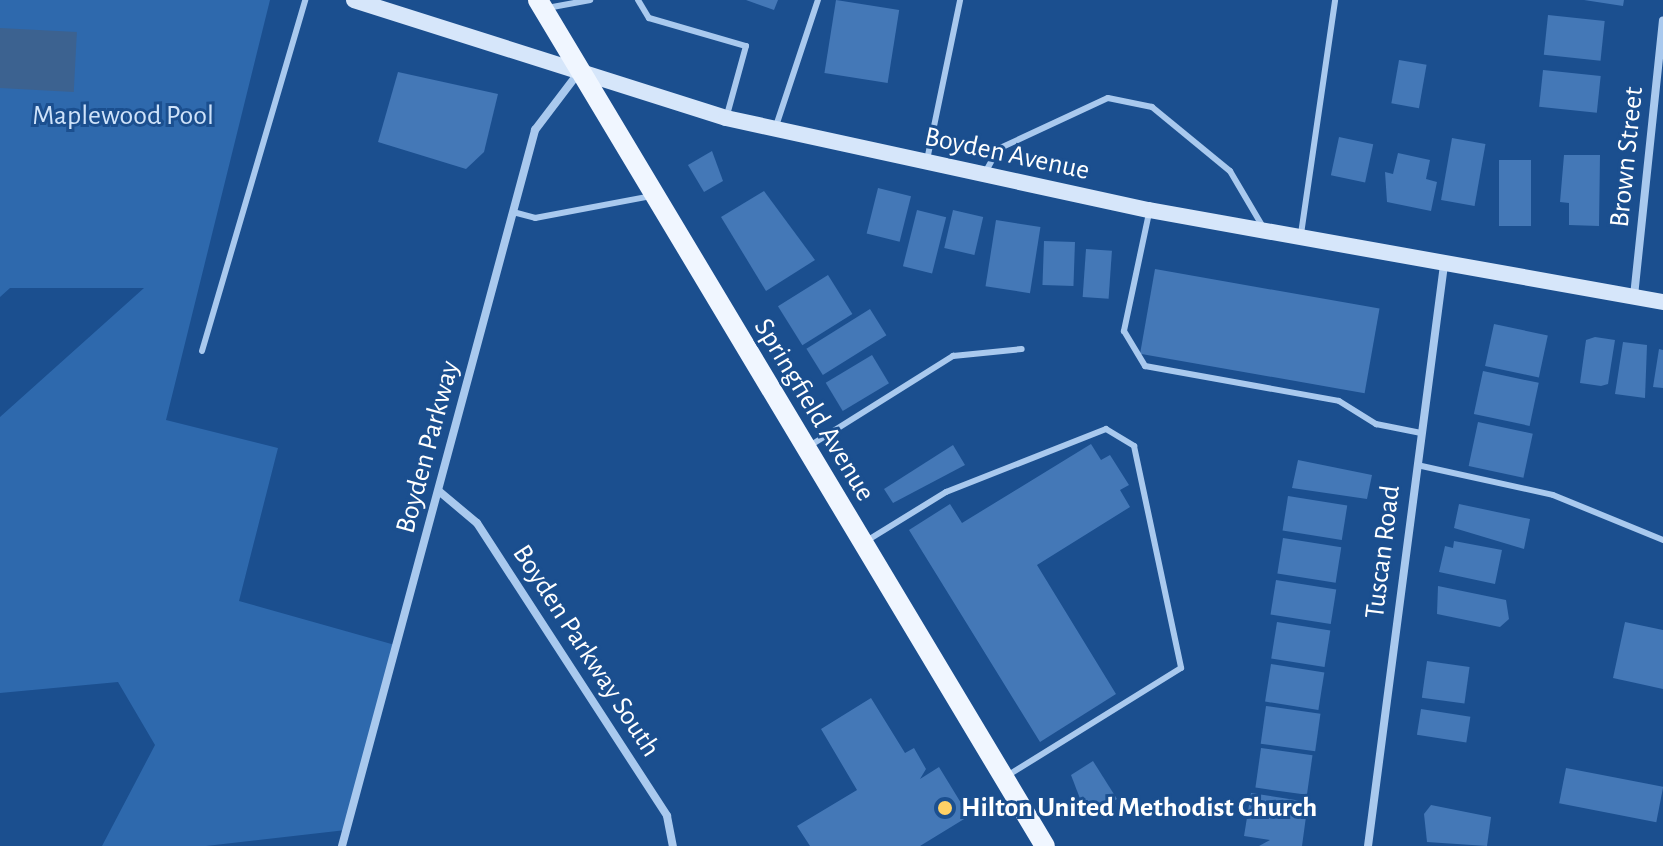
<!DOCTYPE html>
<style>
body{margin:0}
#map{position:relative;width:1663px;height:846px;overflow:hidden;background:#1b4f8f;font-family:"Alegreya Sans",sans-serif}
div>[style]{position:absolute}
.green>*{inset:0;background:#2e69ad}
.water>*{inset:0;background:#3c6290;transform-origin:0 0}
.building>*{inset:0;background:#4478b7;transform-origin:0 0}
.lane>*{height:6px;margin:-3px;padding:0 3px;transform-origin:3px;border-radius:3px;background:#a9c9ee}
.street>*{height:8px;margin:-4px;padding:0 4px;transform-origin:4px;border-radius:4px;background:#a9c9ee}
.secondary>*{height:16px;margin:-8px;padding:0 8px;transform-origin:8px;border-radius:8px;background:#d6e6fa}
.primary>*{height:20px;margin:-10px;padding:0 10px;transform-origin:10px;border-radius:10px;background:#f0f6ff}
.dots>*{width:22px;height:22px;translate:-50% -50%;box-sizing:border-box;border:4px solid #1b4f8f;border-radius:50%}
span{translate:-50% -50%;white-space:nowrap;text-align:center;line-height:1.15;-webkit-text-stroke:6px #1b4f8f;paint-order:stroke}
.park-label{font-size:28px;color:#cfe3fa}
.street-label{font-size:28px;color:#fff}
.poi-label{font-size:28px;color:#fff;font-weight:700}
.left{translate:0 -50%;text-align:left}
</style>
<div id="map">
<div class="green">
<i style="clip-path:polygon(0 0,270px 0,166px 420px,278px 448px,239px 601px,395px 645px,346px 830px,206px 846px,102px 846px,155px 745px,118px 682px,0 693px,0 417px,144px 288px,10px 288px,0 297px)"></i>
</div>
<div class="water">
<i style="left:0;top:28px;width:77px;height:60px;rotate:3deg"></i>
</div>
<div class="building">
<i style="clip-path:polygon(746px 0,778px 0,774px 10px)"></i>
<i style="left:836px;top:0;width:64px;height:74px;rotate:9deg"></i>
<i style="clip-path:polygon(1584px 0,1624px 0,1623px 6px)"></i>
<i style="left:1548px;top:15px;width:57px;height:40px;rotate:6deg"></i>
<i style="left:1399px;top:60px;width:28px;height:44px;rotate:10deg"></i>
<i style="left:1543px;top:70px;width:58px;height:37px;rotate:6deg"></i>
<i style="clip-path:polygon(398px 72px,498px 94px,484px 152px,466px 169px,378px 142px)"></i>
<i style="left:1339px;top:137px;width:35px;height:39px;rotate:12deg"></i>
<i style="left:1452px;top:138px;width:34px;height:63px;rotate:10deg"></i>
<i style="clip-path:polygon(712px 151px,723px 181px,704px 192px,688px 165px)"></i>
<i style="clip-path:polygon(1398px 153px,1430px 160px,1426px 179px,1437px 182px,1431px 211px,1387px 202px,1385px 172px,1393px 174px)"></i>
<i style="clip-path:polygon(1564px 155px,1600px 155px,1599px 226px,1569px 225px,1569px 203px,1560px 202px)"></i>
<i style="left:1499px;top:160px;width:32px;height:66px"></i>
<i style="left:878px;top:188px;width:34px;height:47px;rotate:14deg"></i>
<i style="clip-path:polygon(764px 191px,815px 260px,766px 291px,721px 217px)"></i>
<i style="left:917px;top:210px;width:30px;height:58px;rotate:14deg"></i>
<i style="left:953px;top:210px;width:31px;height:39px;rotate:13deg"></i>
<i style="left:996px;top:220px;width:45px;height:67px;rotate:9deg"></i>
<i style="left:1044px;top:241px;width:31px;height:44px;rotate:2deg"></i>
<i style="left:1086px;top:249px;width:26px;height:48px;rotate:4deg"></i>
<i style="left:1155px;top:269px;width:228px;height:86px;rotate:10deg"></i>
<i style="left:828px;top:275px;width:46px;height:59px;rotate:58deg"></i>
<i style="left:870px;top:309px;width:31px;height:75px;rotate:58deg"></i>
<i style="left:1494px;top:324px;width:55px;height:43px;rotate:12deg"></i>
<i style="clip-path:polygon(1595px 337px,1615px 340px,1608px 384px,1601px 386px,1580px 383px,1586px 340px)"></i>
<i style="clip-path:polygon(1623px 342px,1647px 345px,1645px 398px,1615px 394px)"></i>
<i style="clip-path:polygon(1659px 349px,1663px 350px,1663px 388px,1653px 387px)"></i>
<i style="left:872px;top:355px;width:33px;height:54px;rotate:59deg"></i>
<i style="left:1483px;top:371px;width:57px;height:44px;rotate:12deg"></i>
<i style="left:1478px;top:422px;width:56px;height:45px;rotate:12deg"></i>
<i style="clip-path:polygon(1091px 444px,1101px 460px,1110px 455px,1129px 485px,1120px 490px,1130px 507px,1037px 565px,1116px 694px,1040px 742px,909px 530px,950px 504px,962px 523px)"></i>
<i style="clip-path:polygon(953px 445px,965px 465px,893px 503px,884px 489px)"></i>
<i style="clip-path:polygon(1298px 460px,1372px 475px,1367px 499px,1292px 488px)"></i>
<i style="left:1288px;top:496px;width:60px;height:35px;rotate:9deg"></i>
<i style="clip-path:polygon(1459px 504px,1530px 519px,1524px 549px,1454px 528px)"></i>
<i style="left:1283px;top:538px;width:59px;height:36px;rotate:9deg"></i>
<i style="clip-path:polygon(1454px 541px,1502px 550px,1495px 584px,1439px 572px,1445px 546px,1453px 548px)"></i>
<i style="left:1276px;top:580px;width:61px;height:35px;rotate:9deg"></i>
<i style="clip-path:polygon(1438px 586px,1506px 600px,1509px 619px,1500px 627px,1437px 614px)"></i>
<i style="left:1277px;top:622px;width:54px;height:37px;rotate:9deg"></i>
<i style="clip-path:polygon(1625px 622px,1663px 630px,1663px 689px,1613px 678px)"></i>
<i style="left:1427px;top:661px;width:43px;height:37px;rotate:8deg"></i>
<i style="left:1271px;top:664px;width:54px;height:38px;rotate:9deg"></i>
<i style="clip-path:polygon(871px 698px,905px 753px,914px 748px,926px 769px,920px 779px,939px 767px,969px 816px,920px 846px,810px 846px,797px 826px,857px 790px,821px 729px)"></i>
<i style="left:1266px;top:706px;width:55px;height:38px;rotate:8deg"></i>
<i style="left:1421px;top:709px;width:50px;height:26px;rotate:9deg"></i>
<i style="left:1261px;top:748px;width:52px;height:40px;rotate:8deg"></i>
<i style="clip-path:polygon(1093px 761px,1117px 799px,1087px 817px,1071px 775px)"></i>
<i style="left:1566px;top:768px;width:99px;height:36px;rotate:11deg"></i>
<i style="clip-path:polygon(1251px 793px,1308px 802px,1302px 846px,1259px 846px,1270px 840px,1244px 836px)"></i>
<i style="clip-path:polygon(1431px 805px,1491px 817px,1487px 846px,1427px 842px,1424px 814px)"></i>
</div>
<div class="lane">
<i style="left:638px;top:0;width:21px;rotate:59deg"></i>
<i style="left:649px;top:18px;width:101px;rotate:16.1deg"></i>
<i style="left:746px;top:46px;width:72px;rotate:105.4deg"></i>
<i style="left:547px;top:8px;width:44px;rotate:-10.5deg"></i>
<i style="left:776px;top:126px;width:133px;rotate:-71.6deg"></i>
<i style="left:927px;top:160px;width:163px;rotate:-78.3deg"></i>
<i style="left:986px;top:171px;width:25px;rotate:-61deg"></i>
<i style="left:998px;top:149px;width:121px;rotate:-24.9deg"></i>
<i style="left:1108px;top:98px;width:45px;rotate:11.6deg"></i>
<i style="left:1152px;top:107px;width:101px;rotate:39.4deg"></i>
<i style="left:1230px;top:171px;width:65px;rotate:59.5deg"></i>
<i style="left:513px;top:212px;width:23px;rotate:15deg"></i>
<i style="left:535px;top:218px;width:118px;rotate:-10.7deg"></i>
<i style="left:1149px;top:213px;width:121px;rotate:102deg"></i>
<i style="left:1124px;top:331px;width:41px;rotate:59deg"></i>
<i style="left:1145px;top:366px;width:197px;rotate:10.2deg"></i>
<i style="left:1339px;top:401px;width:44px;rotate:31.9deg"></i>
<i style="left:1376px;top:424px;width:46px;rotate:11.3deg"></i>
<i style="left:1301px;top:234px;width:236px;rotate:-81.7deg"></i>
<i style="left:202px;top:351px;width:366px;rotate:-73.6deg"></i>
<i style="left:811px;top:445px;width:168px;rotate:-32.1deg"></i>
<i style="left:953px;top:356px;width:69px;rotate:-5.8deg"></i>
<i style="left:1417px;top:465px;width:139px;rotate:12.4deg"></i>
<i style="left:1553px;top:495px;width:119px;rotate:22.2deg"></i>
<i style="left:868px;top:540px;width:92px;rotate:-31.6deg"></i>
<i style="left:946px;top:492px;width:172px;rotate:-21.5deg"></i>
<i style="left:1106px;top:429px;width:33px;rotate:31deg"></i>
<i style="left:1134px;top:446px;width:227px;rotate:78deg"></i>
<i style="left:1181px;top:668px;width:205px;rotate:148.2deg"></i>
</div>
<div class="street">
<i style="left:1634px;top:296px;width:277px;rotate:-84deg"></i>
<i style="left:440px;top:492px;width:48px;rotate:40deg"></i>
<i style="left:477px;top:523px;width:349px;rotate:57deg"></i>
<i style="left:667px;top:816px;width:31px;rotate:79deg"></i>
<i style="left:342px;top:846px;width:742px;rotate:-74.91deg"></i>
<i style="left:535px;top:130px;width:73px;rotate:-52.8deg"></i>
<i style="left:1368px;top:846px;width:586px;rotate:-82.55deg"></i>
</div>
<div class="secondary">
<i style="left:354px;top:0;width:390px;rotate:17.6deg"></i>
<i style="left:726px;top:118px;width:433px;rotate:12.3deg"></i>
<i style="left:1149px;top:210px;width:522px;rotate:10.15deg"></i>
</div>
<div class="primary">
<i style="left:538px;top:0;width:986px;rotate:59.07deg"></i>
</div>
<div class="dots">
<i style="left:945px;top:808px;background:#ffd166"></i>
</div>
<div class="park-label">
<span style="left:123px;top:116px">Maplewood Pool</span>
</div>
<div class="street-label">
<span style="left:1007px;top:154px;rotate:12deg">Boyden Avenue</span>
<span style="left:1627px;top:157px;rotate:-84deg">Brown Street</span>
<span style="left:814px;top:410px;rotate:59deg">Springfield Avenue</span>
<span style="left:428px;top:447px;rotate:-75deg">Boyden Parkway</span>
<span style="left:1383px;top:552px;rotate:-83deg">Tuscan Road</span>
<span style="left:586px;top:651px;rotate:57deg">Boyden Parkway South</span>
</div>
<div class="poi-label">
<span class="left" style="left:961px;top:808px">Hilton United Methodist Church</span>
</div>
</div>
